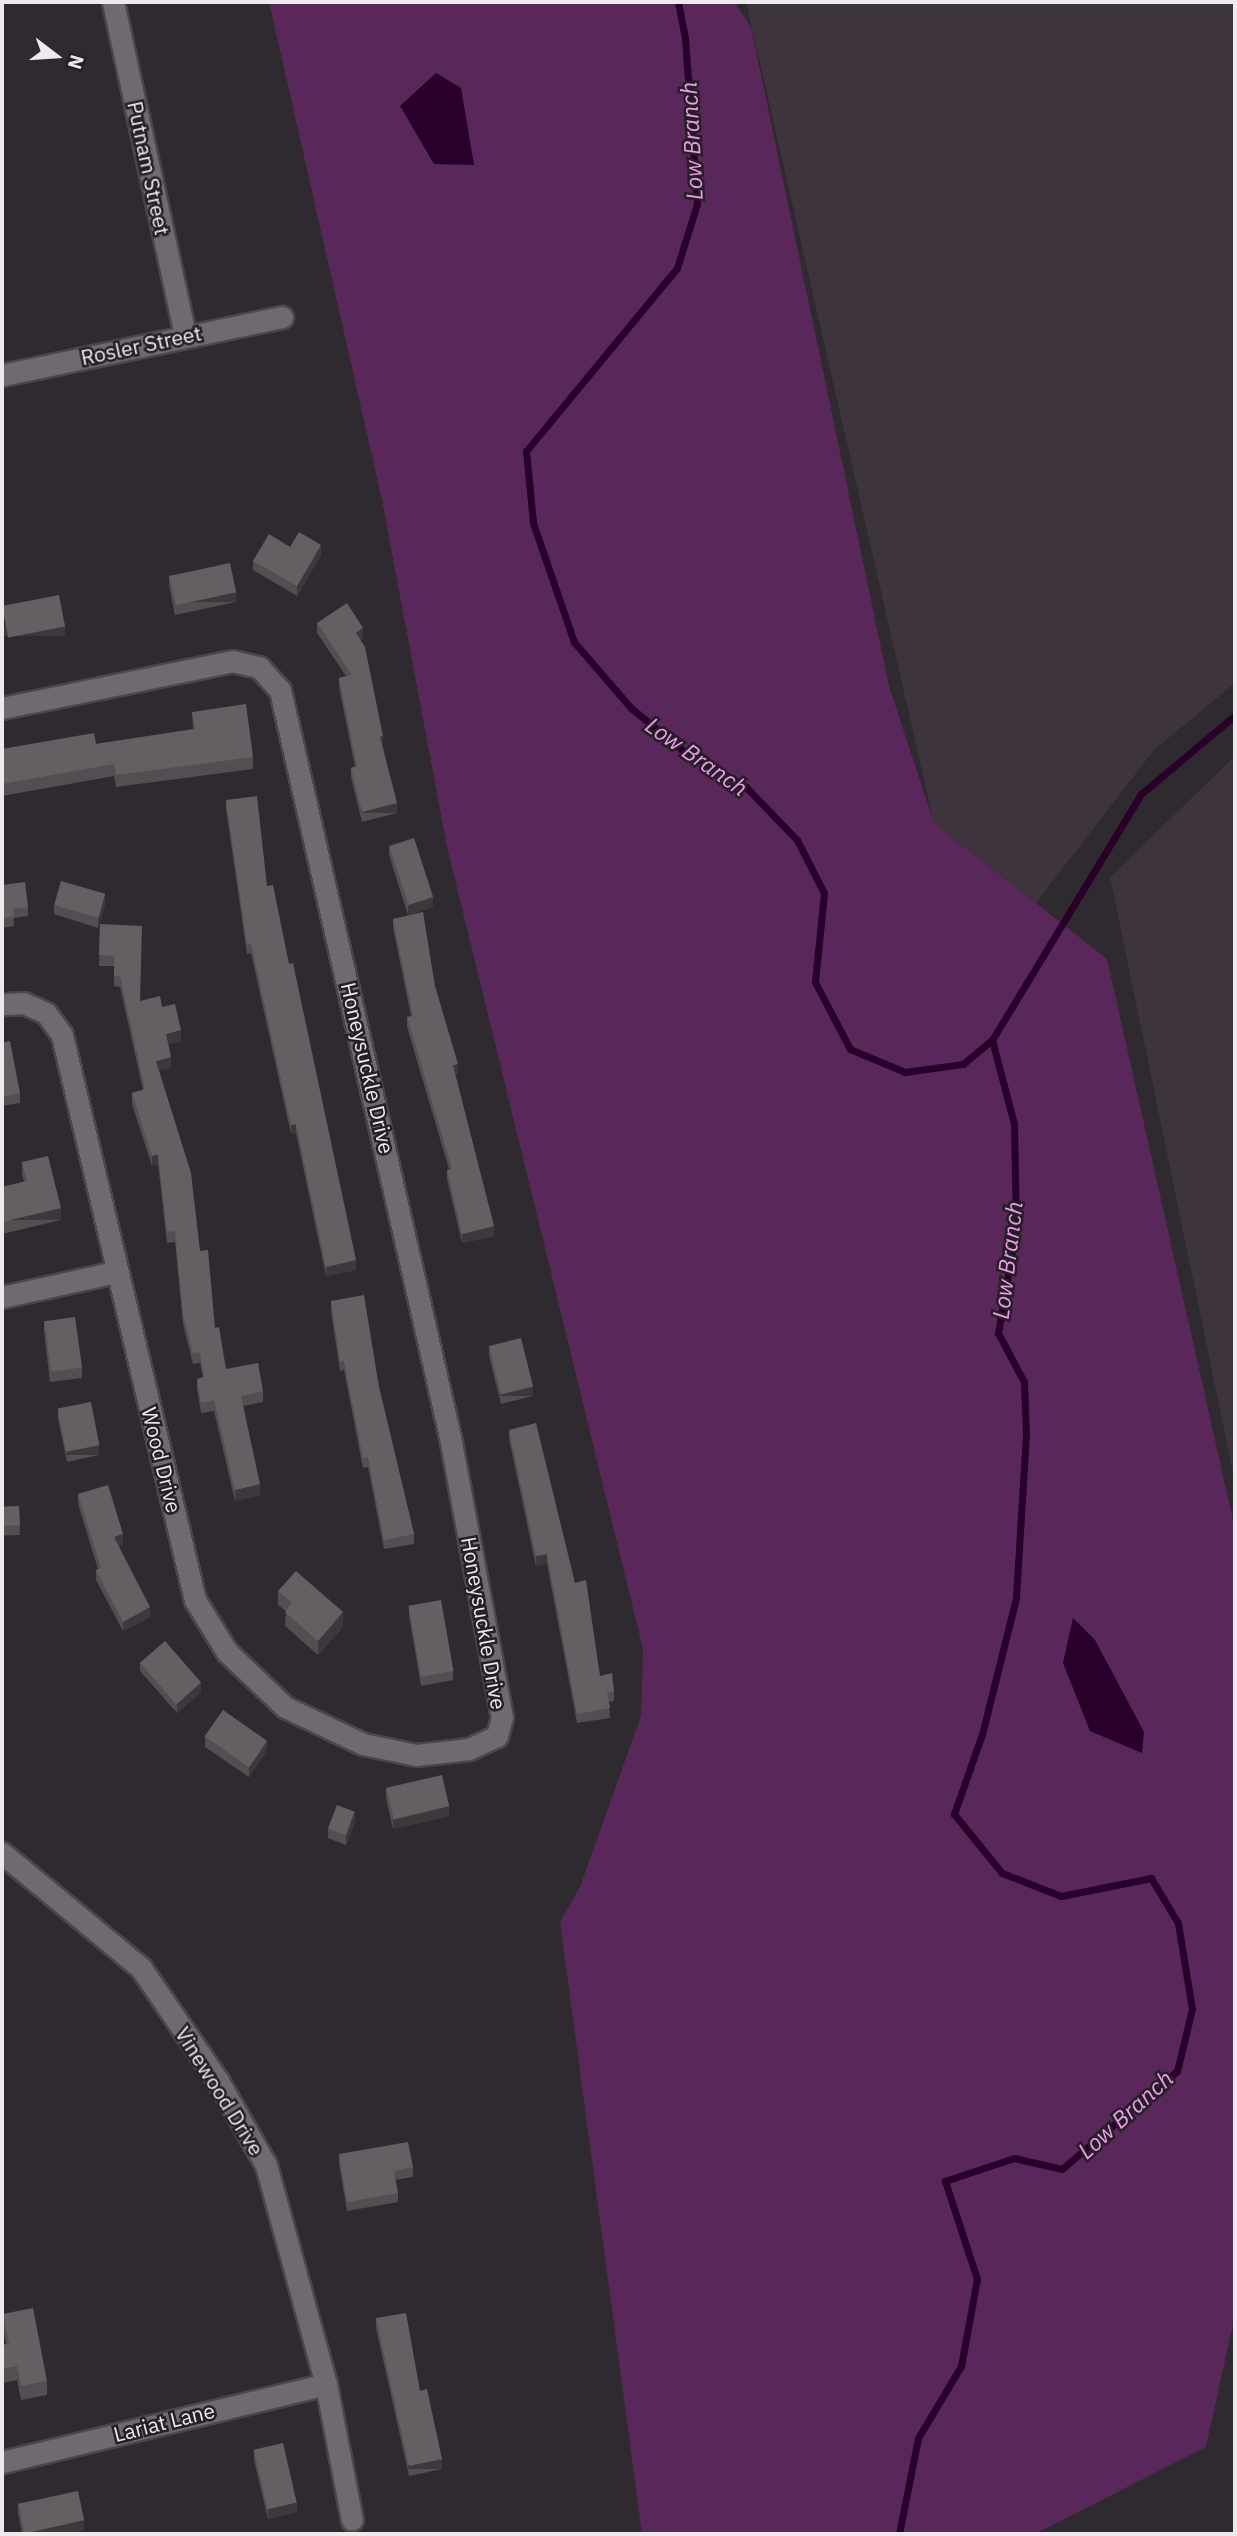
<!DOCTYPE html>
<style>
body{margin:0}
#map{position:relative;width:1237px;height:2536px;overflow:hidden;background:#2f2a2f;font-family:"IBM Plex Sans",sans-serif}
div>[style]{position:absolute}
.built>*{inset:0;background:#3d343d}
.green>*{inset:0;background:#592759}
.water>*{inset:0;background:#280029}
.stream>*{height:7px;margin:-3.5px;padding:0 3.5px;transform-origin:3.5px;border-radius:3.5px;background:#280029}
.roads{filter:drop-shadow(2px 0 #4a474a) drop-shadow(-2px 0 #4a474a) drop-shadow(0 2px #4a474a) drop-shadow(0 -2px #4a474a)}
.minor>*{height:21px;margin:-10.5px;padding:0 10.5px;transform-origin:10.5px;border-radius:10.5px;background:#6f6a6f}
.wall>*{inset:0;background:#544e53;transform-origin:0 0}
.shaded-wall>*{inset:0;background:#3e383d;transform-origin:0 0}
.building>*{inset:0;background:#645f63;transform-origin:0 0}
span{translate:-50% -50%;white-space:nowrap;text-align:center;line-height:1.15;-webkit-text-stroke:5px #252025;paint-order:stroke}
.street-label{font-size:21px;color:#edeaed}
.water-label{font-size:23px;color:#f19af0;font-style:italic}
.frame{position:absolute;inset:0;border:4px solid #edeaed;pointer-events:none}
.north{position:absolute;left:21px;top:21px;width:70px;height:70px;-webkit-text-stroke:5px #252025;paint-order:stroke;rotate:107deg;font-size:19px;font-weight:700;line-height:28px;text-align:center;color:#edeaed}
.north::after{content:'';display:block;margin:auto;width:24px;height:32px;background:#edeaed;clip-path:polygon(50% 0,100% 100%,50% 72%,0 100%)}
</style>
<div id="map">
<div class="built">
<i style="clip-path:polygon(746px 2px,1235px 2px,1235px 683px,1154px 750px,1036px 903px,934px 823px)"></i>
<i style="clip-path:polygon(1235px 756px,1235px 1483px,1110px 877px)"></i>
</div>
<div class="green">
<i style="clip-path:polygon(269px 2px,734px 2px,751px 27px,889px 686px,934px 823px,1107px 959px,1235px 1529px,1235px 2315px,1206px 2447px,1035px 2534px,642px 2534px,560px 1922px,580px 1887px,641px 1716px,643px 1649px,447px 847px,382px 500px)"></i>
</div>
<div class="water">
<i style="clip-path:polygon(436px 73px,461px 88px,474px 165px,434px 164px,400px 106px)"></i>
<i style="clip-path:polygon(1073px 1618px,1095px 1640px,1144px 1732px,1142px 1753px,1090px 1731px,1063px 1663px)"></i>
</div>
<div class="stream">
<i style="left:678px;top:2px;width:37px;rotate:79deg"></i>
<i style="left:685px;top:38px;width:166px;rotate:85.9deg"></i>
<i style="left:697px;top:204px;width:67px;rotate:107.4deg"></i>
<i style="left:677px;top:268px;width:237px;rotate:129.5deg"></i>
<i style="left:526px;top:451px;width:72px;rotate:84.4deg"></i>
<i style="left:533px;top:523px;width:126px;rotate:71deg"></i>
<i style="left:574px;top:642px;width:87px;rotate:49.2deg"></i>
<i style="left:631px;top:708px;width:65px;rotate:39.4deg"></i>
<i style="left:681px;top:749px;width:75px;rotate:30.3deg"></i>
<i style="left:746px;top:787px;width:74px;rotate:46.1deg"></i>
<i style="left:797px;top:840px;width:59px;rotate:63deg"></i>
<i style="left:824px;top:893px;width:89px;rotate:95.8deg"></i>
<i style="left:815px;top:982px;width:76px;rotate:62.4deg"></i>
<i style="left:850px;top:1049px;width:60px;rotate:22.7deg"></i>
<i style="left:905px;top:1072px;width:59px;rotate:-7.9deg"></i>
<i style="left:963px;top:1064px;width:38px;rotate:-40deg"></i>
<i style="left:992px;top:1040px;width:87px;rotate:75.3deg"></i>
<i style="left:1014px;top:1124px;width:104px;rotate:88.9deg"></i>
<i style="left:1016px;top:1228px;width:107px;rotate:99.7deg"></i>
<i style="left:998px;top:1333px;width:55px;rotate:62deg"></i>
<i style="left:1024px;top:1382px;width:52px;rotate:87.8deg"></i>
<i style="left:1026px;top:1434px;width:164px;rotate:93.5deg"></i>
<i style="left:1016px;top:1598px;width:140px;rotate:104deg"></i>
<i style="left:982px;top:1734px;width:85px;rotate:109.3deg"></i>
<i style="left:954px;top:1814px;width:76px;rotate:50.9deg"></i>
<i style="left:1002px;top:1873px;width:63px;rotate:21.3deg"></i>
<i style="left:1061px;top:1896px;width:92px;rotate:-11.3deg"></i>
<i style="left:1151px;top:1878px;width:52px;rotate:59deg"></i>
<i style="left:1178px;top:1923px;width:87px;rotate:80.8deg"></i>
<i style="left:1192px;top:2009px;width:64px;rotate:103.6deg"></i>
<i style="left:1177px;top:2071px;width:151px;rotate:139.6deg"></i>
<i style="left:1062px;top:2169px;width:49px;rotate:-167.1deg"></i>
<i style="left:1014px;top:2158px;width:73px;rotate:161.6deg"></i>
<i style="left:945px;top:2181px;width:103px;rotate:71.9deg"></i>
<i style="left:977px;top:2279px;width:88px;rotate:100.4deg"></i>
<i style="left:961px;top:2366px;width:84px;rotate:120.8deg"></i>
<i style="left:918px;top:2438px;width:98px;rotate:101.2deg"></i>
<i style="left:992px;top:1040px;width:288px;rotate:-58.8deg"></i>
<i style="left:1141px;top:794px;width:123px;rotate:-40deg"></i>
</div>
<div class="roads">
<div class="minor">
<i style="left:113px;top:2px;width:341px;rotate:77.8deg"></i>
<i style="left:2px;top:375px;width:286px;rotate:-11.7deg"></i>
<i style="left:2px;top:708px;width:235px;rotate:-11.5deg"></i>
<i style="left:232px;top:661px;width:28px;rotate:13deg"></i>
<i style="left:259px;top:667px;width:31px;rotate:48deg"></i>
<i style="left:280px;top:690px;width:766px;rotate:77.18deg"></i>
<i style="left:450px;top:1437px;width:285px;rotate:79.5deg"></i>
<i style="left:502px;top:1717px;width:20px;rotate:105deg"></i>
<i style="left:497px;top:1736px;width:31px;rotate:155deg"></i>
<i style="left:469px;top:1749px;width:53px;rotate:173.5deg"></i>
<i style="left:416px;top:1755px;width:54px;rotate:-168.3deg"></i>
<i style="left:363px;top:1744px;width:86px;rotate:-154.6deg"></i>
<i style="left:285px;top:1707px;width:80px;rotate:-136.5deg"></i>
<i style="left:227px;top:1652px;width:61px;rotate:-121.6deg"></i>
<i style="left:195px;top:1600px;width:580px;rotate:-103.25deg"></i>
<i style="left:62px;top:1035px;width:27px;rotate:-126deg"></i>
<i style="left:46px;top:1013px;width:24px;rotate:-156deg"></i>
<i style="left:24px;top:1003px;width:22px;rotate:177deg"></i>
<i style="left:2px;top:1297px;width:117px;rotate:-12.4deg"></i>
<i style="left:2px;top:1853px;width:180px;rotate:39.6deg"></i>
<i style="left:141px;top:1968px;width:137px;rotate:55.7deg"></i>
<i style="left:218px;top:2081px;width:97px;rotate:60.3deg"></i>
<i style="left:266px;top:2165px;width:227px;rotate:74.7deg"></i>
<i style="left:326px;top:2384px;width:138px;rotate:79.2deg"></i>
<i style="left:2px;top:2462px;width:333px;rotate:-13.5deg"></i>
</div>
</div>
<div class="wall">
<i style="clip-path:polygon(290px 547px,321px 555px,297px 596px,253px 570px,253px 561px)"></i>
<i style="clip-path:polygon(169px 575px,236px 602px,175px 615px,169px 585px)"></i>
<i style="clip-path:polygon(317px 623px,363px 638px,360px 640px,397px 813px,362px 822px,351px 777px,351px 768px,355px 767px,339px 687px,339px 678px,346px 676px,317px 633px)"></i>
<i style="clip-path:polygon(192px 712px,253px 757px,253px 769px,116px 787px,114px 776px,2px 796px,2px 749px,96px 744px,193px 729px)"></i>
<i style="clip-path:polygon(226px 800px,267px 886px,289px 964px,356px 1270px,326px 1276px,296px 1133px,291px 1134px,251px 953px,247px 954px,226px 809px)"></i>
<i style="clip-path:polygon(389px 846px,433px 907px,408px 915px,389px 855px)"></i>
<i style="clip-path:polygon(2px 885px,28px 907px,28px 916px,14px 918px,14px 926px,2px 928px)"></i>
<i style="clip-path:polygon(105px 904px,98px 928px,54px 914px,54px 905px)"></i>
<i style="clip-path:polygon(393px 919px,435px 986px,458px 1073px,455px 1074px,494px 1236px,462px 1243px,447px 1179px,447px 1170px,449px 1169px,407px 1027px,407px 1017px,411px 1016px,393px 928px)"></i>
<i style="clip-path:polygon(100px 924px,140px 1001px,162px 1007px,181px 1041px,168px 1044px,171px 1068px,159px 1070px,200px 1251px,215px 1328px,226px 1369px,263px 1391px,263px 1402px,243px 1406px,260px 1495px,235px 1501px,214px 1411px,201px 1413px,197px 1389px,197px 1379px,203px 1377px,200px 1363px,193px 1364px,183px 1324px,175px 1242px,167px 1243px,158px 1164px,152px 1166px,132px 1104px,132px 1093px,143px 1090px,120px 987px,114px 986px,114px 966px,99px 966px)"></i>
<i style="clip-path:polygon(2px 1043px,20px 1093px,20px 1103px,2px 1106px)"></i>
<i style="clip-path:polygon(22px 1162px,61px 1220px,2px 1234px,2px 1187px,24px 1182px,22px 1174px)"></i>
<i style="clip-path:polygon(331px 1301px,379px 1387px,414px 1534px,414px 1544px,384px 1549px,368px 1467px,363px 1468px,344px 1370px,340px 1371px,331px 1311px)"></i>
<i style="clip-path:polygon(44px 1321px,82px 1368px,82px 1378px,50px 1382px,44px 1331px)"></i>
<i style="clip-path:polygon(489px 1346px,533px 1396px,501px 1404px,489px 1356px)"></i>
<i style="clip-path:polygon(58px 1409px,99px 1455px,67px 1462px,58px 1419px)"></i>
<i style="clip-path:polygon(509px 1430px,575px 1583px,600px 1676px,614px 1691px,614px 1701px,609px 1702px,610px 1718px,577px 1723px,547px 1564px,536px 1566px,509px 1439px)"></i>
<i style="clip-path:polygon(78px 1494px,123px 1544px,118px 1546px,150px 1617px,123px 1631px,96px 1580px,96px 1570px,98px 1569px,78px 1504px)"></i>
<i style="left:19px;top:1506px;width:29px;height:17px;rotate:88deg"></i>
<i style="clip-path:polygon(278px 1591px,343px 1627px,318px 1655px,285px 1626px,286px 1611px,278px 1605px)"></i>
<i style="clip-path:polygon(409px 1606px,453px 1671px,453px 1680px,421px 1686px,409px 1616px)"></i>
<i style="clip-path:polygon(140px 1662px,201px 1692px,177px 1713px,140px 1671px)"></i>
<i style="clip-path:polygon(205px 1737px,267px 1750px,249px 1777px,205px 1747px)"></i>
<i style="clip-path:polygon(386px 1788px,449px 1816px,393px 1829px,386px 1798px)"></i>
<i style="clip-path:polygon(355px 1822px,346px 1845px,328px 1838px,328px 1828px)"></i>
<i style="clip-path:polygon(339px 2154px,413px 2167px,413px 2177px,395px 2180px,398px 2193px,398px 2202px,347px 2211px,339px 2164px)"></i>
<i style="clip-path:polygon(3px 2314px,47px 2381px,47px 2395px,21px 2400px,17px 2380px,2px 2383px,2px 2345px,6px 2344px,3px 2328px)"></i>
<i style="clip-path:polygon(376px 2318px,420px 2391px,442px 2469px,409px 2476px,376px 2328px)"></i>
<i style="clip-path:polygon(254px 2450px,297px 2512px,268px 2519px,254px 2460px)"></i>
<i style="clip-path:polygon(18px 2503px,84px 2530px,64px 2534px,22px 2534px,18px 2513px)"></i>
</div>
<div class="shaded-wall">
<i style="clip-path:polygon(321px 545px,321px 555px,297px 596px,297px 586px)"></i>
<i style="left:236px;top:592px;width:10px;height:62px;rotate:90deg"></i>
<i style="left:65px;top:626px;width:10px;height:64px;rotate:90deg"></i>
<i style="clip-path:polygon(363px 628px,363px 638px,356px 643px,356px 633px)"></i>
<i style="clip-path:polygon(383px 736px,383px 745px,380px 746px,380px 737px)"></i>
<i style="left:397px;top:803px;width:10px;height:36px;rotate:90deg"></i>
<i style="clip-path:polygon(105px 894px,105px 904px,98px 928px,98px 918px)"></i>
<i style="clip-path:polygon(433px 897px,433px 907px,408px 915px,408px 905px)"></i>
<i style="clip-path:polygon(181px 1030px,181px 1041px,166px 1044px,166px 1034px)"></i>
<i style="clip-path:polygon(171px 1057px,171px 1068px,156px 1071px,156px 1061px)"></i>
<i style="clip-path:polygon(458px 1064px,458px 1073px,453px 1075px,453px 1065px)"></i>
<i style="clip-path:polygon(296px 1124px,296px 1133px,291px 1134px,291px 1125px)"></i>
<i style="clip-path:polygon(158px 1154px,158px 1164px,152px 1166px,152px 1156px)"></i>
<i style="left:61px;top:1208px;width:12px;height:61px;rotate:90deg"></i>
<i style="clip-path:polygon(494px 1226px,494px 1236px,462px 1243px,462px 1234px)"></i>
<i style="clip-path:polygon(356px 1260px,356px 1270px,326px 1276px,326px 1267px)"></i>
<i style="left:533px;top:1387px;width:9px;height:33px;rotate:90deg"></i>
<i style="left:99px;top:1445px;width:10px;height:33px;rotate:90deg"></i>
<i style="clip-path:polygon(260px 1484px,260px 1495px,235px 1501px,235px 1490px)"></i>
<i style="clip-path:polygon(123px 1534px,123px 1544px,114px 1547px,114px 1537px)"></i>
<i style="clip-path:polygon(547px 1554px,547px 1564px,536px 1566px,536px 1556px)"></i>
<i style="clip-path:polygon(150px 1607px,150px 1617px,123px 1631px,123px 1622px)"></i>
<i style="clip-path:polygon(343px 1612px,343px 1627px,318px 1655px,318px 1641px)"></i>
<i style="clip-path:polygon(201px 1682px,201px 1692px,177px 1713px,177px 1704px)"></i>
<i style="clip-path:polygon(267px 1741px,267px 1750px,249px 1777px,249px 1768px)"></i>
<i style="clip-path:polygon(449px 1806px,449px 1816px,393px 1829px,393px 1820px)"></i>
<i style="clip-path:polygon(355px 1812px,355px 1822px,346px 1845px,346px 1835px)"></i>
<i style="left:442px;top:2459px;width:10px;height:34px;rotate:90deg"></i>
<i style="clip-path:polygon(297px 2502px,297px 2512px,268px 2519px,268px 2509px)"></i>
<i style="clip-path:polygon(84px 2520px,84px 2530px,64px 2534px,24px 2534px)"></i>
</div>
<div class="building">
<i style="clip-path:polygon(299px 532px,321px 545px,297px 586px,253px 561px,269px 534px,290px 547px)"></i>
<i style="left:230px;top:563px;width:30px;height:62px;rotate:78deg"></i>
<i style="left:59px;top:595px;width:32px;height:58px;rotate:79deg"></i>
<i style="clip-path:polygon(347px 603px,363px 628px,356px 633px,365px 647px,383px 736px,380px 737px,397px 803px,362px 812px,351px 768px,357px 766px,339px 678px,352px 675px,317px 623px)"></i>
<i style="clip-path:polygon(246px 704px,253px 757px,116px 775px,114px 764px,2px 784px,2px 749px,94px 733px,96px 744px,195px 729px,192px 712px)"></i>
<i style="clip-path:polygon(257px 796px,267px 886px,273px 885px,289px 964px,293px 963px,356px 1260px,326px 1267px,296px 1124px,291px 1125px,251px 943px,247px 944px,226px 800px)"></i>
<i style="left:414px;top:838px;width:62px;height:26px;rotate:72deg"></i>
<i style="left:61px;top:881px;width:46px;height:25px;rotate:16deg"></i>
<i style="clip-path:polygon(25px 882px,28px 907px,13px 909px,14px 916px,2px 918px,2px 885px)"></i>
<i style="clip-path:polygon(423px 912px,435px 986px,458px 1064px,453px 1065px,494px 1226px,462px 1234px,447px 1170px,452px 1169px,407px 1017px,413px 1016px,393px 919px)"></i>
<i style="clip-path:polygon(100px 924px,142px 926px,140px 1001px,160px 996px,162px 1007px,175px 1004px,181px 1030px,166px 1034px,171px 1057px,156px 1061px,191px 1173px,200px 1251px,208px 1250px,215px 1328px,219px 1327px,226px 1369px,258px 1363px,263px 1391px,241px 1396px,260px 1484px,235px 1490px,214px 1400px,201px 1403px,197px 1379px,204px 1377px,200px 1352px,193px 1353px,183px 1314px,175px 1231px,167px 1232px,158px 1154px,152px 1156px,132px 1093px,145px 1089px,120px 976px,114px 976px,114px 956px,99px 955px)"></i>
<i style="clip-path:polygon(10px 1041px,20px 1093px,2px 1097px,2px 1043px)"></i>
<i style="clip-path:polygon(48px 1156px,61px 1208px,2px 1222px,2px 1195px,3px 1195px,2px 1187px,27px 1181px,22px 1162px)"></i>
<i style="clip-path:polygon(364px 1295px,379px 1387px,414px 1534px,384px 1540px,368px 1457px,363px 1458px,344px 1361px,340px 1361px,331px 1301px)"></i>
<i style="left:75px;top:1317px;width:51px;height:31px;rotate:82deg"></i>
<i style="left:521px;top:1338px;width:50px;height:33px;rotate:76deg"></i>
<i style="left:91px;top:1402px;width:44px;height:34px;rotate:79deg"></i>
<i style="clip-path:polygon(536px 1423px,575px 1583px,586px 1580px,600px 1676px,612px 1673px,614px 1691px,607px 1692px,610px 1708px,577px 1714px,547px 1554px,536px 1556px,509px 1430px)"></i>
<i style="clip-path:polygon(108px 1485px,123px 1534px,114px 1537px,150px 1607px,123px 1622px,96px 1570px,101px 1568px,78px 1494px)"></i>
<i style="left:19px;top:1506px;width:19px;height:17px;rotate:87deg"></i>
<i style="clip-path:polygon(296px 1571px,343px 1612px,318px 1641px,285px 1612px,292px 1602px,278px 1591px)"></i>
<i style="left:441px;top:1600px;width:72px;height:33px;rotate:80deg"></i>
<i style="left:165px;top:1641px;width:55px;height:33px;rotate:49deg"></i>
<i style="left:223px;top:1710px;width:54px;height:32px;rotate:35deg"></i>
<i style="left:442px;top:1775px;width:32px;height:57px;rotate:77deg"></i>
<i style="left:337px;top:1805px;width:19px;height:25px;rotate:21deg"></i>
<i style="clip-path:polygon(408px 2142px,413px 2167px,394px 2171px,398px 2193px,347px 2202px,339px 2154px)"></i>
<i style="clip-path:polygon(33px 2308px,47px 2381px,21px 2386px,17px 2366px,2px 2369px,2px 2345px,9px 2344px,3px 2314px)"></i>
<i style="clip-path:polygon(406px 2313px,420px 2391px,427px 2389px,442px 2459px,409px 2466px,376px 2318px)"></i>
<i style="left:283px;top:2443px;width:61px;height:30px;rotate:77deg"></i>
<i style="left:78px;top:2491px;width:30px;height:61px;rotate:78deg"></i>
</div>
<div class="street-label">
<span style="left:149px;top:168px;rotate:78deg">Putnam Street</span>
<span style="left:141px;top:345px;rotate:-12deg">Rosler Street</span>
<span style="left:368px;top:1068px;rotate:77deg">Honeysuckle Drive</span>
<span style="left:162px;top:1460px;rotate:76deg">Wood Drive</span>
<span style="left:484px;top:1623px;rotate:80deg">Honeysuckle Drive</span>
<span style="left:220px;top:2091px;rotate:58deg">Vinewood Drive</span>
<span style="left:164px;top:2422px;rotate:-14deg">Lariat Lane</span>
</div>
<div class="water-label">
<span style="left:691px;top:141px;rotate:-93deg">Low Branch</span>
<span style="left:697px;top:756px;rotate:35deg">Low Branch</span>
<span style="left:1007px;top:1260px;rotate:-83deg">Low Branch</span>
<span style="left:1125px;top:2114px;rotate:-42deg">Low Branch</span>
</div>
<div class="frame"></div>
<div class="north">N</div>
</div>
